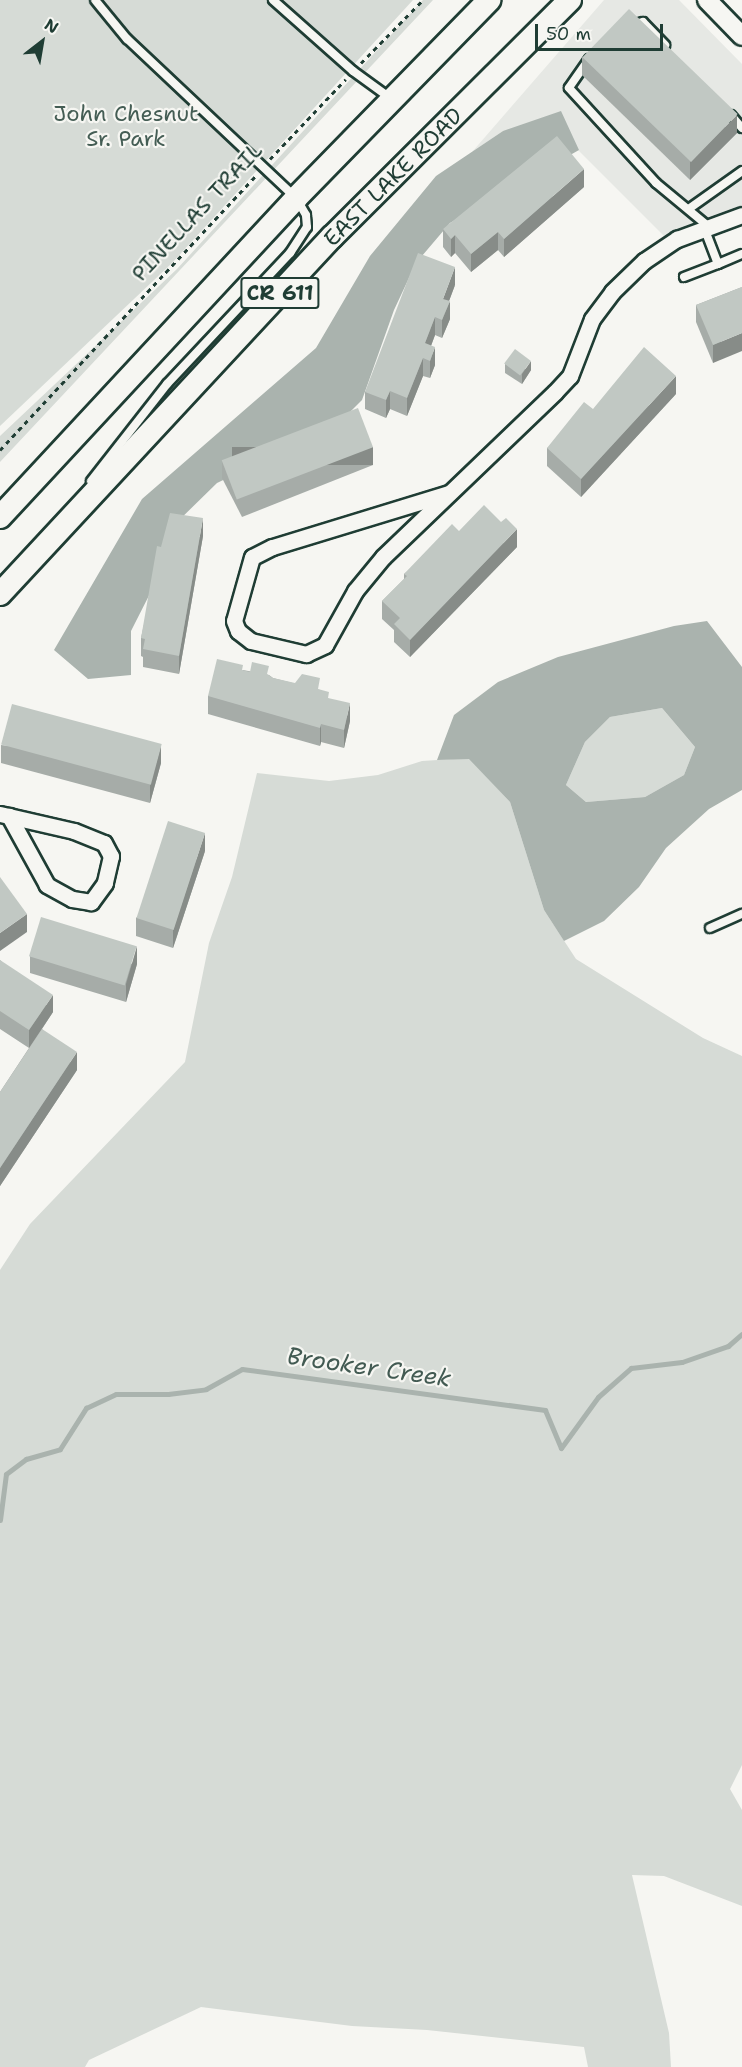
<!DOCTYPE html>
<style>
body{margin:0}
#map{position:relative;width:742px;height:2067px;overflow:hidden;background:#f6f6f2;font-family:"Shantell Sans",sans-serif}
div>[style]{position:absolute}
.built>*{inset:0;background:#e6e8e4}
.green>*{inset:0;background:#d6dbd6}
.water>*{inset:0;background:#aab3ae}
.stream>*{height:5px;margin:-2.5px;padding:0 2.5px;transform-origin:2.5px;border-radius:2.5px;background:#aab3ae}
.path>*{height:3px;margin-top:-1.5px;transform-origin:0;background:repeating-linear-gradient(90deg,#1f3d34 0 4.5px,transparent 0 9px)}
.roads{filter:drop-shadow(2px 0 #1f3d34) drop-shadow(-2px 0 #1f3d34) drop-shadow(0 2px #1f3d34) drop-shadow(0 -2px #1f3d34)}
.service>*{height:8px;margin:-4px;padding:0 4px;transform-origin:4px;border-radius:4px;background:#f6f6f2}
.minor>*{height:15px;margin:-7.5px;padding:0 7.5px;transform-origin:7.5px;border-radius:7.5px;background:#f6f6f2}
.tertiary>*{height:18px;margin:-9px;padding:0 9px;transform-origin:9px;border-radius:9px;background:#f6f6f2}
.primary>*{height:22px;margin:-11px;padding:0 11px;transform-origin:11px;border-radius:11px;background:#f6f6f2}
.wall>*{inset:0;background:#a6aca8}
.shaded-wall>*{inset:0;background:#878c88;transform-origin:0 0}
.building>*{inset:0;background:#c1c8c3;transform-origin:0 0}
span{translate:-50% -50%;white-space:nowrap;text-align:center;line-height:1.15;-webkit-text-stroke:4.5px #f6f6f2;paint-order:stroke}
.shield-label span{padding:2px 4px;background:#f6f6f2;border:2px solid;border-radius:4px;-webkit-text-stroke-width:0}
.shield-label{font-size:21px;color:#1f3d34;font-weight:700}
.park-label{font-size:22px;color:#445d54}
.street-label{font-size:22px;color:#1f3d34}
.water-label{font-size:24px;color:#425a52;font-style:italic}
.north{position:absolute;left:12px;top:12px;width:60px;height:60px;-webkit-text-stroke:4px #f6f6f2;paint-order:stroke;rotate:31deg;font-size:16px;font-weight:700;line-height:24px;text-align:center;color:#1f3d34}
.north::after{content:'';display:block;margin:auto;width:21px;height:27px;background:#1f3d34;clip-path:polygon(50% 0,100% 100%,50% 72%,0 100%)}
.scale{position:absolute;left:535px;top:24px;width:128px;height:27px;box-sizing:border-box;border:3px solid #1f3d34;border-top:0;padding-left:8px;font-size:18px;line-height:21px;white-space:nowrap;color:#1f3d34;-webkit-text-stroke:4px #f6f6f2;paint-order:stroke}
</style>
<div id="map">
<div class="built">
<i style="clip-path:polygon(604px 0,679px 0,742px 64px,742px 206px,665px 237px,578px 150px,503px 131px,472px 152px)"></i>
</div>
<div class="green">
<i style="clip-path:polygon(0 0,413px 0,172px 263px,0 426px)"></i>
<i style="clip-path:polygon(423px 0,433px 0,0 462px,0 436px,177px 269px)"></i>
<i style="clip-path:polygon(662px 708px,695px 747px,684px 775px,645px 797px,586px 802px,566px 785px,585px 742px,610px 717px)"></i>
<i style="clip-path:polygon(469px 758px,510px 802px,544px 910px,576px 959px,703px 1038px,742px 1056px,742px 1765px,730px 1789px,742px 1810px,742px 1906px,664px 1876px,632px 1875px,669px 2033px,671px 2067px,588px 2067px,584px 2047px,427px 2030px,352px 2026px,201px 2007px,89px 2060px,85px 2067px,0 2067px,0 1270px,30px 1224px,185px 1062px,209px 943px,232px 877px,257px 773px,329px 781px,378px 775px,422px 761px)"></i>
</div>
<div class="water">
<i style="clip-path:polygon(561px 111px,579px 150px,450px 223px,416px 263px,394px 310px,362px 400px,337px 425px,217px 483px,170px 529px,166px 562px,131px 631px,131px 675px,88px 679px,54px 650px,142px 499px,316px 348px,370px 256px,436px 176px,503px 131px)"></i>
<i style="clip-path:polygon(evenodd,707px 621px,742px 667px,742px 790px,709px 809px,666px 848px,639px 887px,604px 921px,564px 941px,544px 910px,510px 802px,469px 759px,437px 760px,454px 715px,498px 682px,558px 657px,674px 626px,707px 621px,662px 708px,695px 747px,684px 775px,645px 797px,586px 802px,566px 785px,585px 742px,610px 717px,662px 708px)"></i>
</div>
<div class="stream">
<i style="left:0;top:1520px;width:46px;rotate:-82.6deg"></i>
<i style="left:6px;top:1474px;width:25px;rotate:-37deg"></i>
<i style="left:26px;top:1459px;width:35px;rotate:-16deg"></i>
<i style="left:60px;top:1449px;width:49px;rotate:-57.6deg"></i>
<i style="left:86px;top:1408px;width:33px;rotate:-25deg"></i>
<i style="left:116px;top:1394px;width:52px"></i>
<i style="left:168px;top:1394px;width:38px;rotate:-7deg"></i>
<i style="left:206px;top:1389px;width:41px;rotate:-29.1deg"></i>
<i style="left:242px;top:1369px;width:306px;rotate:7.7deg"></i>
<i style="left:545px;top:1410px;width:41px;rotate:67.2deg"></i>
<i style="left:561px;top:1448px;width:63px;rotate:-54deg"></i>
<i style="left:598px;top:1397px;width:44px;rotate:-41.3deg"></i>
<i style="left:631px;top:1368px;width:51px;rotate:-6.7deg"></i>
<i style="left:682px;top:1362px;width:49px;rotate:-19.2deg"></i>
<i style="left:728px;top:1346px;width:18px;rotate:-41deg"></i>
</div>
<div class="path">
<i style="left:361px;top:63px;width:88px;rotate:-45.5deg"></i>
<i style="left:270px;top:159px;width:110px;rotate:-46.5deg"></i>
<i style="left:0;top:450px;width:376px;rotate:-47deg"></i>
</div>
<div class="roads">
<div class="service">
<i style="left:273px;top:0;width:107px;rotate:41.6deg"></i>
<i style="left:353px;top:71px;width:46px;rotate:36.1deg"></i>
<i style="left:633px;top:24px;width:10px;rotate:-11deg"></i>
<i style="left:643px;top:22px;width:32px;rotate:46deg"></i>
<i style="left:589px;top:59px;width:35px;rotate:125deg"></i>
<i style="left:569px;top:88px;width:129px;rotate:47.5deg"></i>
<i style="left:656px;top:183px;width:67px;rotate:39.6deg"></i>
<i style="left:731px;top:115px;width:17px;rotate:50deg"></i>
<i style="left:690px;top:208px;width:64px;rotate:-35.4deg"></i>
<i style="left:718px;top:264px;width:26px;rotate:-23deg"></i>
<i style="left:684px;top:277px;width:36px;rotate:-21deg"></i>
<i style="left:718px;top:264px;width:39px;rotate:-111deg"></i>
<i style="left:91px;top:481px;width:123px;rotate:-51.9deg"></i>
<i style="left:167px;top:384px;width:180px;rotate:-46.8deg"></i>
<i style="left:290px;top:253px;width:31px;rotate:-57deg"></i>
<i style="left:307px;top:227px;width:12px;rotate:-95deg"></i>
<i style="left:306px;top:215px;width:20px;rotate:-120deg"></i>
<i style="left:296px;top:198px;width:232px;rotate:-136.7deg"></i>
<i style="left:127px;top:39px;width:50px;rotate:-129.4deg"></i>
<i style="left:710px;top:928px;width:35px;rotate:-24deg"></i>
</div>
<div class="minor">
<i style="left:449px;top:493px;width:185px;rotate:163deg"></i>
<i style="left:272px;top:547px;width:22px;rotate:153deg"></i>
<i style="left:252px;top:557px;width:66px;rotate:105.7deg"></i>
<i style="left:234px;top:621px;width:11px;rotate:68deg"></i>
<i style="left:238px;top:631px;width:16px;rotate:38deg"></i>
<i style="left:251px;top:641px;width:57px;rotate:13.3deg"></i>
<i style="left:306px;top:654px;width:21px;rotate:-25deg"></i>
<i style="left:325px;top:645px;width:62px;rotate:-60.9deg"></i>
<i style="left:355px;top:591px;width:44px;rotate:-50.5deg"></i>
<i style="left:383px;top:557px;width:238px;rotate:-43.8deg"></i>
<i style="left:555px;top:392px;width:22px;rotate:-47deg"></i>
<i style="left:570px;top:376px;width:61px;rotate:-68.9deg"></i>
<i style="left:592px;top:319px;width:34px;rotate:-53deg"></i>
<i style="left:612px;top:292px;width:45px;rotate:-44.1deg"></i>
<i style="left:644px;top:261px;width:40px;rotate:-34deg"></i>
<i style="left:677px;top:239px;width:69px;rotate:-20.3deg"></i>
<i style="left:0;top:814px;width:76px;rotate:12.9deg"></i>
<i style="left:74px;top:831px;width:32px;rotate:22deg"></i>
<i style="left:104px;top:843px;width:15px;rotate:62deg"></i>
<i style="left:111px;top:856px;width:28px;rotate:103deg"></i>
<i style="left:105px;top:883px;width:24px;rotate:126deg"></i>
<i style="left:91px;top:902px;width:19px;rotate:-171deg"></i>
<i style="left:72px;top:899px;width:29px;rotate:-151deg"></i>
<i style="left:47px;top:885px;width:79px;rotate:-118.8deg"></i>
</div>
<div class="tertiary">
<i style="left:707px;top:0;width:50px;rotate:45.8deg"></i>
</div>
<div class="primary">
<i style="left:0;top:517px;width:435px;rotate:-47.1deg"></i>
<i style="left:296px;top:198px;width:277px;rotate:-45.7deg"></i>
<i style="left:0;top:594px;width:488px;rotate:-47.1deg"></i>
<i style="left:332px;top:237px;width:336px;rotate:-44.9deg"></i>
</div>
</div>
<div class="wall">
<i style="clip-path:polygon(582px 57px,737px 133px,690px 180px,582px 75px)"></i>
<i style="clip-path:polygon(584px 187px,504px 257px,498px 250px,471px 272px,455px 253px,451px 257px,443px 247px,443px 229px)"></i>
<i style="clip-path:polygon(455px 285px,449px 301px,450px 319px,442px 338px,435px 335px,431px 346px,435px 365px,430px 378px,423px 376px,407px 416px,390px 409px,386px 418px,365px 409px,365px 392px)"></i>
<i style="clip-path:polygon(742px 287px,713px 363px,696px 322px,696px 305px)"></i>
<i style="clip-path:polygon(505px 364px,531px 370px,522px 384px,505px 373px)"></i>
<i style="clip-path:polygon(676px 394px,581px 497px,547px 466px,547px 448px)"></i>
<i style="clip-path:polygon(222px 460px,373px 465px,242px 517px,222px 478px)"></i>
<i style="clip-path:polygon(459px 531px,517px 547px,410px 657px,394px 642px,394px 630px,382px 619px,382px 601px,404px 579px,404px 574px)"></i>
<i style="clip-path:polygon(203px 536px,179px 674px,143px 667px,143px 657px,141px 656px,141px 638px,161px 547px)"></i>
<i style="clip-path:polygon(243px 670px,269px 675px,273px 678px,320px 690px,350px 721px,344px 748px,321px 742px,320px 746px,208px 714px,208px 696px)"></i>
<i style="clip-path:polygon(1px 745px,161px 763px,150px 803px,1px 763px)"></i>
<i style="clip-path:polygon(205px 851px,173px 948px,136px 936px,136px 918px)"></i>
<i style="clip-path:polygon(30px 956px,137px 964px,126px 1002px,30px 973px)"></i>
<i style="clip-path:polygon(0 960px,53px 1012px,42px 1029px,77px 1070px,0 1186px,0 1092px,29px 1048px,0 1029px)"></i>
</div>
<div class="shaded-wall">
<i style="clip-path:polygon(737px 115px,737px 133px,690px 180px,690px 162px)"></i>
<i style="clip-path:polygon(584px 169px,584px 187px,504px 257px,504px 239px)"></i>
<i style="clip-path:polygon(498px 232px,498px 250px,471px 272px,471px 254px)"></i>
<i style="clip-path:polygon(455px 235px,455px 253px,451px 257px,451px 239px)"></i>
<i style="clip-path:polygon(455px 267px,455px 285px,443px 317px,443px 299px)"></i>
<i style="clip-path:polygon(450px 301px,450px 319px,442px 338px,442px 320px)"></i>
<i style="clip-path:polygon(435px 317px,435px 335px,426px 359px,425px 343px)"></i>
<i style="clip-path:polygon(742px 333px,742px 351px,713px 363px,713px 345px)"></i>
<i style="clip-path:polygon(435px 347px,435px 365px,430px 378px,430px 361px)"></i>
<i style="clip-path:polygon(423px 358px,423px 376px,407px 416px,407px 398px)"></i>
<i style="clip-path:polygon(531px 361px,531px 370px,522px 384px,522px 374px)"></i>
<i style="clip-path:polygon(676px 376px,676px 394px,581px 497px,581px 479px)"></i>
<i style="clip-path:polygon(390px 391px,390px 409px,386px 418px,386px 400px)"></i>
<i style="left:373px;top:447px;width:18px;height:141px;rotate:90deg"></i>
<i style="clip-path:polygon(203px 518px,203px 536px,179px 674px,179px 656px)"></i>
<i style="clip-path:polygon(517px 529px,517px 547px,410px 657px,410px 640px)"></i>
<i style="clip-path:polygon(350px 703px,350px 721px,344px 748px,344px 730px)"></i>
<i style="clip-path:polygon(321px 724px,321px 742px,320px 746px,320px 728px)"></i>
<i style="clip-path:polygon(161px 745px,161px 763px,150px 803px,150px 785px)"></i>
<i style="clip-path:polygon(205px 833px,205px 851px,173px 948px,173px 930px)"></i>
<i style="clip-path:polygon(27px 914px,27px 932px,0 951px,0 933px)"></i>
<i style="clip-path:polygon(137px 946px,137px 964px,126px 1002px,126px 984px)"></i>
<i style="clip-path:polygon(53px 995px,53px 1012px,29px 1048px,29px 1030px)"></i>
<i style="clip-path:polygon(77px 1052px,77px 1070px,0 1186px,0 1168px)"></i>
</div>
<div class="building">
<i style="left:629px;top:9px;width:151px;height:67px;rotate:44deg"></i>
<i style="clip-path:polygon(557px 136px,584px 169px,504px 239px,498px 232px,471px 254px,455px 235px,451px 239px,443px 229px)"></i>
<i style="clip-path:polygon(418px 253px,455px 267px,443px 299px,450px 301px,442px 320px,435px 317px,425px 343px,435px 347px,430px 361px,423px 358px,407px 398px,390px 391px,386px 400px,365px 392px)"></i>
<i style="clip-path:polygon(742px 287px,742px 333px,713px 345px,696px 305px)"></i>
<i style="clip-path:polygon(644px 347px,676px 376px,581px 479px,547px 448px,584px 402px,593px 409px)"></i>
<i style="left:515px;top:349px;width:20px;height:18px;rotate:37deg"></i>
<i style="left:358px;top:408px;width:42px;height:146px;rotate:69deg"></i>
<i style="clip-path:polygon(484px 505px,501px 522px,506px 518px,517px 529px,410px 640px,394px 624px,400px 618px,382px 601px,407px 576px,404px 574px,452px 524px,459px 531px)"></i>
<i style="clip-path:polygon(170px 513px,203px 518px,179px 656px,143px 649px,145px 639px,141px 638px,157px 546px,161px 547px)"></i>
<i style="clip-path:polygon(217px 659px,243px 665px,242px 670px,250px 672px,252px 662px,269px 666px,267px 674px,273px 678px,295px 683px,302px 674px,320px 678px,318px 689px,329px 692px,328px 698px,350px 703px,344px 730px,321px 724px,320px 728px,208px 696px)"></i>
<i style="left:12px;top:704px;width:155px;height:42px;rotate:15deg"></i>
<i style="left:168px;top:821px;width:39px;height:102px;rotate:18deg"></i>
<i style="clip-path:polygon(0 877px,27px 914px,0 933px)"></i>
<i style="left:41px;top:917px;width:100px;height:41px;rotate:17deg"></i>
<i style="clip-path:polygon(0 960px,53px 995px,29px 1030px,0 1011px)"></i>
<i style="clip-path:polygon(42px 1029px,77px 1052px,0 1168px,0 1092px)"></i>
</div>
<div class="shield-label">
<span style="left:280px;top:293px">CR 611</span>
</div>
<div class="park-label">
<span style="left:126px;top:126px">John Chesnut<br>Sr. Park</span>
</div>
<div class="street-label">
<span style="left:393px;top:177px;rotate:-45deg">EAST LAKE ROAD</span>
<span style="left:197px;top:212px;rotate:-47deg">PINELLAS TRAIL</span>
</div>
<div class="water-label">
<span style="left:369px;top:1368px;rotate:8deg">Brooker Creek</span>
</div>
<div class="north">N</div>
<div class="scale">50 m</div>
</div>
